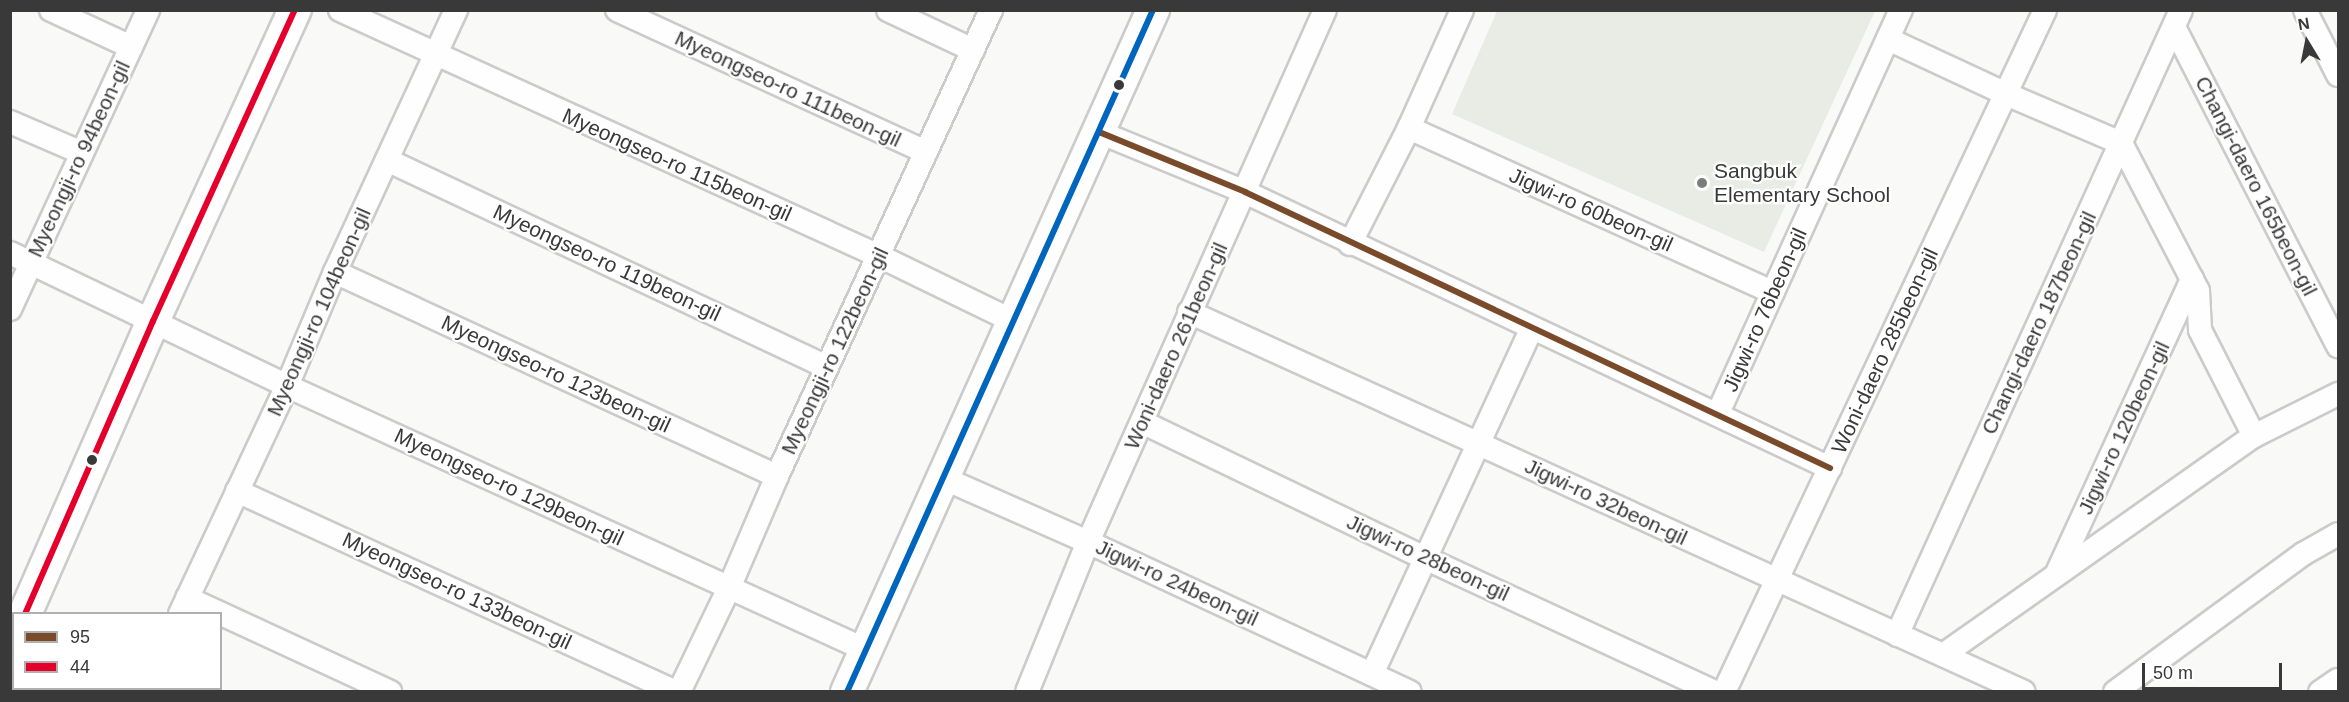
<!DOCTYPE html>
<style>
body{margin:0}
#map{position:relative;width:2349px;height:702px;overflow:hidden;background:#f9f9f8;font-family:Arial,sans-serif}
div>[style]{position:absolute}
.built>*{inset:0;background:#e9ece5}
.roads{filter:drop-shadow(2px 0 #cacbca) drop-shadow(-2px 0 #cacbca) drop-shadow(0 2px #cacbca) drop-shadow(0 -2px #cacbca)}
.street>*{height:22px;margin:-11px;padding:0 11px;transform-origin:11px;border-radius:11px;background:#fefefe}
.secondary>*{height:32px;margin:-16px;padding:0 16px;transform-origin:16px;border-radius:16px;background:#fefefe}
.bus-1>*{height:6px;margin:-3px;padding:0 3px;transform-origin:3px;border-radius:3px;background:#7a4b2a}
.bus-2>*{height:6px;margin:-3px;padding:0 3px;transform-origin:3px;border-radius:3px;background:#e4002b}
.bus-3>*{height:6px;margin:-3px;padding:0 3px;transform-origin:3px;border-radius:3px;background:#0065bd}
.dots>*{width:16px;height:16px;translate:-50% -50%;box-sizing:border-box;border:3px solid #fff;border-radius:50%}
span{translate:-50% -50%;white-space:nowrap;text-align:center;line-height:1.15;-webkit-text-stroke:4.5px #fff;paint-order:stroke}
.street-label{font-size:21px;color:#383938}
.poi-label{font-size:21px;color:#383938}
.left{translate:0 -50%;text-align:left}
.frame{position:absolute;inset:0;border:12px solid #383938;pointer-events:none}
.legend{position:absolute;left:12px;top:612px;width:210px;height:78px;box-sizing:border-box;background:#fff;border:2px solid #afb0af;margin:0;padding:8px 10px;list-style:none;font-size:18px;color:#383938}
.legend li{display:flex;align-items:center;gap:12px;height:30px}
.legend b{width:30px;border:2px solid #afb0af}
.north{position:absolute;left:2277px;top:12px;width:60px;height:60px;-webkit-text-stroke:4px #fff;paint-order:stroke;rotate:350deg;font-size:16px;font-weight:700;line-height:24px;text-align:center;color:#383938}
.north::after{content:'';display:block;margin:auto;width:21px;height:27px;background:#383938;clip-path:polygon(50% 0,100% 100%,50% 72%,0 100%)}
.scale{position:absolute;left:2142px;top:663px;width:140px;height:27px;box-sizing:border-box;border:3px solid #383938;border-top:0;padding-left:8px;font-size:18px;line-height:21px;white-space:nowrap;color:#383938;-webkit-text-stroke:4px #fff;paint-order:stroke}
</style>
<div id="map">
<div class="built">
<i style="clip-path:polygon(1497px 11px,1497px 10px,1875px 11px,1764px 252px,1452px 114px)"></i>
</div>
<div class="roads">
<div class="street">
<i style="left:51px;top:10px;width:88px;rotate:24.8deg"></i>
<i style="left:340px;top:10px;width:592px;rotate:24.53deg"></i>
<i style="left:879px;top:256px;width:149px;rotate:25.9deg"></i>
<i style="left:617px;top:10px;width:340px;rotate:24.7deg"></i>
<i style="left:888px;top:10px;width:94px;rotate:25.2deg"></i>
<i style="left:2305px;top:10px;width:73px;rotate:63.1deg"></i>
<i style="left:2174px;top:27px;width:359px;rotate:62.8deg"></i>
<i style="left:1888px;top:39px;width:130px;rotate:25deg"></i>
<i style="left:2006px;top:94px;width:125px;rotate:23.1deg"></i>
<i style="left:2121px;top:143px;width:167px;rotate:62.5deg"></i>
<i style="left:2198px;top:291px;width:39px;rotate:87deg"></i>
<i style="left:2200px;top:330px;width:119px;rotate:63deg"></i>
<i style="left:10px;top:122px;width:78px;rotate:23.3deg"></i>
<i style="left:1409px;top:128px;width:399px;rotate:24.3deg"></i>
<i style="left:1099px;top:132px;width:158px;rotate:22.3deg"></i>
<i style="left:1245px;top:192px;width:647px;rotate:25.26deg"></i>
<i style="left:387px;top:160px;width:486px;rotate:25.2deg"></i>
<i style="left:1350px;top:244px;width:130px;rotate:-63deg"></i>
<i style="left:1409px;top:128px;width:129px;rotate:-65.8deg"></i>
<i style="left:10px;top:253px;width:307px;rotate:25.6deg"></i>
<i style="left:287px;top:386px;width:636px;rotate:24.51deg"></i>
<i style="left:335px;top:272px;width:487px;rotate:24.8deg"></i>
<i style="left:10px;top:309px;width:329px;rotate:-65.2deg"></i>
<i style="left:1189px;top:312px;width:917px;rotate:24.47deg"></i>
<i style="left:1718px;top:413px;width:443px;rotate:-65.6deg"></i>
<i style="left:1142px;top:422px;width:316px;rotate:25.7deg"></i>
<i style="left:1427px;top:559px;width:317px;rotate:24.8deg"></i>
<i style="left:943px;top:478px;width:158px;rotate:23.8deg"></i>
<i style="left:1088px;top:542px;width:355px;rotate:25deg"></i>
<i style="left:237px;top:491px;width:484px;rotate:24.6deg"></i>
<i style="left:2056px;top:575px;width:326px;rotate:-65.3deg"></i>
<i style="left:187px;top:598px;width:224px;rotate:24.8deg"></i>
<i style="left:180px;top:614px;width:252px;rotate:-64.9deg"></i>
<i style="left:287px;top:386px;width:124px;rotate:-67.2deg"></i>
<i style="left:335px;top:272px;width:289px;rotate:-65.2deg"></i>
<i style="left:1897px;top:635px;width:686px;rotate:-65.56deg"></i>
<i style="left:1943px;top:655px;width:380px;rotate:-35.2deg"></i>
<i style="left:2254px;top:436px;width:94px;rotate:-26.6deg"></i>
<i style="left:1372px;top:674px;width:381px;rotate:-65.2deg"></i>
<i style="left:101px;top:688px;width:8px;rotate:30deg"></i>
<i style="left:145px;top:692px;width:4px;rotate:-76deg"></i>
<i style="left:679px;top:692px;width:115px;rotate:-64.3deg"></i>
<i style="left:729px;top:588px;width:122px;rotate:-66.8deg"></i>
<i style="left:777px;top:476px;width:513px;rotate:-65.33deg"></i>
<i style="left:1027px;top:692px;width:162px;rotate:-67.9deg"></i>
<i style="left:1088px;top:542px;width:582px;rotate:-65.99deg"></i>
<i style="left:1724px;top:692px;width:754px;rotate:-64.79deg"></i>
<i style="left:2115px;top:692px;width:233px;rotate:-36.3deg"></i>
<i style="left:2303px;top:554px;width:40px;rotate:-29.7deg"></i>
<i style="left:2320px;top:692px;width:22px;rotate:-34deg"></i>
</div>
<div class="secondary">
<i style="left:25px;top:614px;width:320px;rotate:-66.4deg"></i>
<i style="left:153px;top:321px;width:342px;rotate:-65.5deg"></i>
<i style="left:10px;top:648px;width:8px;rotate:-60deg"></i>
<i style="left:847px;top:692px;width:748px;rotate:-65.84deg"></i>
</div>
</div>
<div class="bus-1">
<i style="left:1099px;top:132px;width:158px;rotate:22.3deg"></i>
<i style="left:1245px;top:192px;width:647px;rotate:25.26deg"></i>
</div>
<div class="bus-2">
<i style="left:25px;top:614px;width:320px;rotate:-66.4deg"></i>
<i style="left:153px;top:321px;width:342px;rotate:-65.5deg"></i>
</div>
<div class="bus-3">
<i style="left:847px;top:692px;width:748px;rotate:-65.84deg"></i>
</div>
<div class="dots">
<i style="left:1119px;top:85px;background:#383938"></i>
<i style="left:1702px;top:183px;background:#7c7c7b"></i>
<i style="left:92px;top:460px;background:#383938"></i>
</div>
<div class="street-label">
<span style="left:788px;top:89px;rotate:25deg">Myeongseo-ro 111beon-gil</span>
<span style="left:79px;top:159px;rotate:-65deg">Myeongji-ro 94beon-gil</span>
<span style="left:677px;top:165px;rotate:24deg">Myeongseo-ro 115beon-gil</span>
<span style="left:2256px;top:186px;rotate:63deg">Changi-daero 165beon-gil</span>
<span style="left:1591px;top:210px;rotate:24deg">Jigwi-ro 60beon-gil</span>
<span style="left:607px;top:263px;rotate:25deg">Myeongseo-ro 119beon-gil</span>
<span style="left:1765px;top:310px;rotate:-66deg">Jigwi-ro 76beon-gil</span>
<span style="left:319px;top:312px;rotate:-66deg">Myeongji-ro 104beon-gil</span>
<span style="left:2039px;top:323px;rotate:-65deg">Changi-daero 187beon-gil</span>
<span style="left:1176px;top:346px;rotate:-66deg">Woni-daero 261beon-gil</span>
<span style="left:835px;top:351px;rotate:-65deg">Myeongji-ro 122beon-gil</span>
<span style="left:1885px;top:351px;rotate:-65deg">Woni-daero 285beon-gil</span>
<span style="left:556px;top:374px;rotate:25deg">Myeongseo-ro 123beon-gil</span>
<span style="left:2124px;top:428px;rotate:-65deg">Jigwi-ro 120beon-gil</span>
<span style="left:509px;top:487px;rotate:25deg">Myeongseo-ro 129beon-gil</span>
<span style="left:1606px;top:502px;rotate:25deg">Jigwi-ro 32beon-gil</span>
<span style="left:1428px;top:558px;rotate:25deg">Jigwi-ro 28beon-gil</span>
<span style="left:1177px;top:583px;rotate:25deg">Jigwi-ro 24beon-gil</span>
<span style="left:457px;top:591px;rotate:25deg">Myeongseo-ro 133beon-gil</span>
</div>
<div class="poi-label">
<span class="left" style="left:1714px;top:183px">Sangbuk<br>Elementary School</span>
</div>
<div class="frame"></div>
<ul class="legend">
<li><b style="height:8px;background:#7a4b2a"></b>95</li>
<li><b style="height:8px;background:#e4002b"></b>44</li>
</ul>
<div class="north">N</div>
<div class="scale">50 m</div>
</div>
